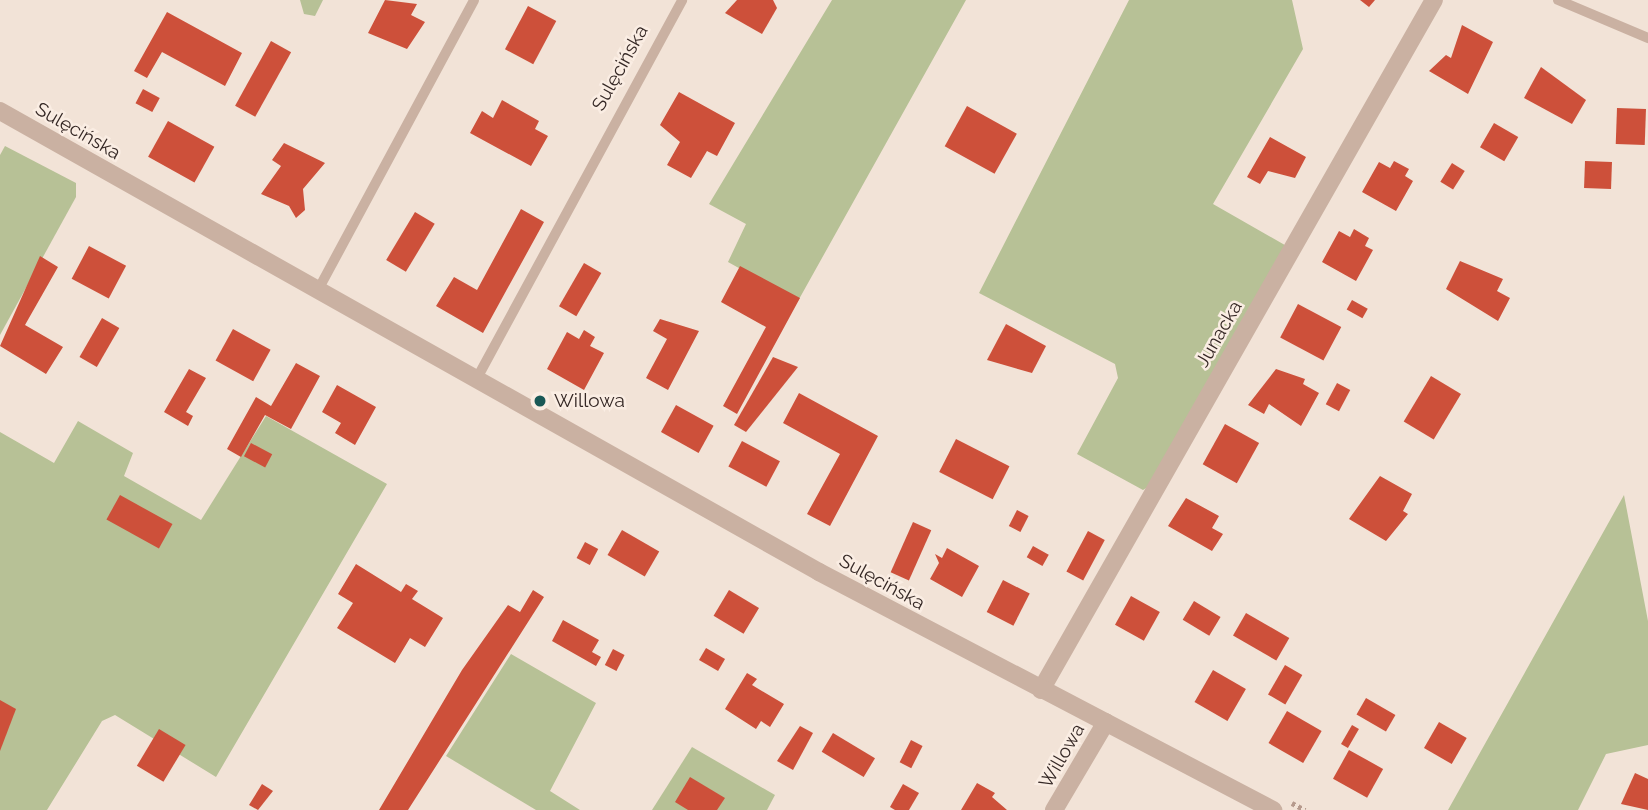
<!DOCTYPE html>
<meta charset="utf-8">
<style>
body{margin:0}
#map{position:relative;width:1648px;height:810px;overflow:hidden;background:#f2e3d7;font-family:Raleway,sans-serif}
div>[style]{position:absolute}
.green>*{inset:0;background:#b7c196}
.building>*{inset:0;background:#cd503a;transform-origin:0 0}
.path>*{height:4.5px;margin-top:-2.25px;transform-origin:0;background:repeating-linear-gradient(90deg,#b69a8d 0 3.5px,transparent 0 7px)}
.service>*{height:10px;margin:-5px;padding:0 5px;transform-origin:5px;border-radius:5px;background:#cab1a2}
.minor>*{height:18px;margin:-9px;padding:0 9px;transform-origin:9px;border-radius:9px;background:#cab1a2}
.tertiary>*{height:18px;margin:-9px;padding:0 9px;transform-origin:9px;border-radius:9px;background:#cab1a2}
.dots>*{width:19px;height:19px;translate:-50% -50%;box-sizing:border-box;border:4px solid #faede3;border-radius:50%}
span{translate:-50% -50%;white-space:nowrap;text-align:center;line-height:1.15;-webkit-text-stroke:5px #faede3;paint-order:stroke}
.street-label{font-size:19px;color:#352825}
.poi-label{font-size:19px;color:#352825}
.left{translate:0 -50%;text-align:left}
</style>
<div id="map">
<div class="green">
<i style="clip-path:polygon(300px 0,323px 0,315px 16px,304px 14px)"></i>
<i style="clip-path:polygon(832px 0,966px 0,798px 301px,728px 262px,746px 224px,709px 204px)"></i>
<i style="clip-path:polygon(1129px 0,1292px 0,1303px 49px,1213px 204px,1290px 248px,1164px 477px,1143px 490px,1077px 454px,1118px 378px,1115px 364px,979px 293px)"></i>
<i style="clip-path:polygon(5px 146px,76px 183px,76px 197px,0 335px,0 155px)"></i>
<i style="clip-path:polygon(266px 416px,387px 484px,216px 777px,115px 715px,102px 721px,47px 810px,0 810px,0 432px,54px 463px,78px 421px,133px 453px,124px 476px,201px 520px)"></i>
<i style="clip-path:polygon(1624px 495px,1648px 621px,1648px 745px,1606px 754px,1578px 810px,1448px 810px)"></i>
<i style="clip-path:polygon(511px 654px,596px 703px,550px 791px,580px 810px,536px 810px,446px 756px)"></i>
<i style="clip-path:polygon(692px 747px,775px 795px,767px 810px,652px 810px)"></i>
</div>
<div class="building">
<i style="clip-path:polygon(385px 0,417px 4px,411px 15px,425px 22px,407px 49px,368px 33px)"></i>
<i style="clip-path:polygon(737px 0,773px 0,777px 8px,762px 34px,725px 13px)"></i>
<i style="clip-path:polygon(1360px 0,1375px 0,1369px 7px)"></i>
<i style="left:528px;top:6px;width:32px;height:49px;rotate:28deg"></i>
<i style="clip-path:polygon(167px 12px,242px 53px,225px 86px,162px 52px,147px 78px,134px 71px)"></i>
<i style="clip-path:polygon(1462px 25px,1493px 42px,1468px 94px,1429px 71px,1446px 55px,1451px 58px)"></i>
<i style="left:271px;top:41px;width:23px;height:74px;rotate:29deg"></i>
<i style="clip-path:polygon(1541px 67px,1586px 100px,1572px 124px,1524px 98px)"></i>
<i style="left:143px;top:89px;width:19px;height:16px;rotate:28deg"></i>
<i style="clip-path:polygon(679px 92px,735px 123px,717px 156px,707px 151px,691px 178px,667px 165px,680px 142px,660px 125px)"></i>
<i style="clip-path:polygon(502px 100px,539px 121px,535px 129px,548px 136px,531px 166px,470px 133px,482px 111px,493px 118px)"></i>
<i style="left:967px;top:106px;width:57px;height:46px;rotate:29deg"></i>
<i style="left:1617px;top:108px;width:29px;height:36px;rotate:2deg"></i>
<i style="left:168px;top:121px;width:53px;height:41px;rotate:29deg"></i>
<i style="left:1494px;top:123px;width:28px;height:28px;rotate:30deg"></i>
<i style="clip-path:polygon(1270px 137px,1306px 157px,1295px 178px,1268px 171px,1260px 184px,1247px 177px)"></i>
<i style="clip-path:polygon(284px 143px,325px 163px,303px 189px,305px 210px,296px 218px,289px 206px,261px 194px,281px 166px,272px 160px)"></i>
<i style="clip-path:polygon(1394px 161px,1409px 169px,1405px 176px,1413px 181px,1396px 211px,1362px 192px,1379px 162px,1390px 168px)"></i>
<i style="left:1585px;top:161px;width:27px;height:27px;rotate:2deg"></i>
<i style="left:1452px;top:163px;width:15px;height:22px;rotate:32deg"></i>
<i style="clip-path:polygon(521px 209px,544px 222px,483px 333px,436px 306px,454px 277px,477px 290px)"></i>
<i style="left:415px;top:212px;width:23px;height:56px;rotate:31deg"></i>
<i style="clip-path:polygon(1354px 229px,1369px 238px,1365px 246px,1373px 250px,1356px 281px,1322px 262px,1339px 231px,1350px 237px)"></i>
<i style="left:89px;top:246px;width:42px;height:37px;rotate:28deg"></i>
<i style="clip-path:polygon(40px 256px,58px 267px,25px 325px,63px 347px,46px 374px,0 346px)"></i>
<i style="clip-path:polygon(1460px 261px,1503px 279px,1497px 291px,1510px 298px,1498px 321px,1446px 289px)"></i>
<i style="left:584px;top:263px;width:20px;height:50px;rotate:30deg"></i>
<i style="clip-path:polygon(740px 266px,800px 298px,737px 414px,723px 406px,766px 327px,721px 302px)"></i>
<i style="left:1352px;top:300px;width:18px;height:11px;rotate:29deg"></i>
<i style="left:1298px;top:304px;width:49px;height:38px;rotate:28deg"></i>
<i style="left:102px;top:318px;width:20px;height:45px;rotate:30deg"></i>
<i style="clip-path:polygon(660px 319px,699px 331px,668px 390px,646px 378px,667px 339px,653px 331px)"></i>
<i style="clip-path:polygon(1006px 324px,1046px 346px,1032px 373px,987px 360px)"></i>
<i style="left:233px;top:329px;width:43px;height:36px;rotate:29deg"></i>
<i style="clip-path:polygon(584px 330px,595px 337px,590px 346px,604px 353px,584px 390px,547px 369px,567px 332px,579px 339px)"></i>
<i style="clip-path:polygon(773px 357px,798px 367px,746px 432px,734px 425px)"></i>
<i style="clip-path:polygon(296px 363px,320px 376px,291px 429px,265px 415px,241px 457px,227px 449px,256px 397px,271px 406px)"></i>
<i style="clip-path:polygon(189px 369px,206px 378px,186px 412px,193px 416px,188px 426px,164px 412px)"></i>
<i style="clip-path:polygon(1276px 369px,1305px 379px,1303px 384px,1319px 393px,1301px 426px,1269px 404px,1264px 414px,1248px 405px)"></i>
<i style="left:1431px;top:376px;width:35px;height:53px;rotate:31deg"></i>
<i style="left:1337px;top:383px;width:15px;height:24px;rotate:28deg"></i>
<i style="clip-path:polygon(337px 385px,376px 407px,355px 445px,335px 433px,341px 423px,322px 412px)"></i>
<i style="clip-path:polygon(799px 393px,878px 436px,830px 526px,807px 514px,840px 454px,783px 423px)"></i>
<i style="left:676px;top:405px;width:43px;height:31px;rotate:29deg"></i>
<i style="left:1225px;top:424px;width:39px;height:46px;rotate:29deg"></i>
<i style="left:956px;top:439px;width:60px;height:37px;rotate:27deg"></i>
<i style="left:742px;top:441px;width:43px;height:29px;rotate:28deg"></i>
<i style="left:251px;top:443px;width:24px;height:15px;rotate:28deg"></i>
<i style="clip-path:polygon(1380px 476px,1412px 494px,1403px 511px,1408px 514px,1386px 541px,1349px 519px)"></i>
<i style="left:120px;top:495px;width:60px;height:28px;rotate:29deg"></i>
<i style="clip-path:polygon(1186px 498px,1219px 516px,1212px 528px,1223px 534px,1212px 551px,1168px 526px)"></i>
<i style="left:1017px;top:510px;width:13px;height:18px;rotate:27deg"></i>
<i style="left:913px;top:522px;width:20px;height:55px;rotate:24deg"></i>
<i style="left:622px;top:530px;width:43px;height:29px;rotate:30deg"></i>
<i style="left:1088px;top:531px;width:19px;height:46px;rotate:28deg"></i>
<i style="left:585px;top:542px;width:15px;height:18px;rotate:28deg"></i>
<i style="left:1033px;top:546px;width:18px;height:13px;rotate:29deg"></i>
<i style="clip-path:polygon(947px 548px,979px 566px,962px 597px,930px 579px,939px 563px,935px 554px,942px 558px)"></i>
<i style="clip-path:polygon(356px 564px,401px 592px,406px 584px,418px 591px,412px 599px,443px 618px,425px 647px,410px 638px,395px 663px,337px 628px,353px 603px,338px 594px)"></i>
<i style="left:1003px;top:580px;width:30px;height:36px;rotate:27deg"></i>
<i style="clip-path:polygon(533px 590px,544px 597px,408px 810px,379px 810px,462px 670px,508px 605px,520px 612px)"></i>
<i style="left:729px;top:590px;width:35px;height:30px;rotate:31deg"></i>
<i style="left:1131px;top:596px;width:33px;height:33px;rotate:29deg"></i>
<i style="left:1194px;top:601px;width:31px;height:22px;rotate:31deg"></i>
<i style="left:1246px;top:613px;width:50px;height:26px;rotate:30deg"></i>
<i style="clip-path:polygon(563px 620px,599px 640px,592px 652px,601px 657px,596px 666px,552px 641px)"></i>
<i style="left:706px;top:648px;width:22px;height:14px;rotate:30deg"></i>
<i style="left:613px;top:649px;width:13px;height:18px;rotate:27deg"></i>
<i style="left:1285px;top:665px;width:20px;height:34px;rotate:30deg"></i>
<i style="left:1213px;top:670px;width:38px;height:37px;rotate:30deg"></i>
<i style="clip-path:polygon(747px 673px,757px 679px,752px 685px,784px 704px,770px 727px,761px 721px,756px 729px,725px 709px)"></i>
<i style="left:1366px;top:698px;width:34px;height:19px;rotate:30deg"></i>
<i style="clip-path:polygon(0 700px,16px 709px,0 751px)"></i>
<i style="left:1287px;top:711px;width:40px;height:37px;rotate:30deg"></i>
<i style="left:1439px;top:722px;width:32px;height:30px;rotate:30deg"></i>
<i style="left:1352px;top:725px;width:8px;height:22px;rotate:30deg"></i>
<i style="clip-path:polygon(800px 726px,813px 733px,793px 770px,777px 761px)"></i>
<i style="left:159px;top:729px;width:31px;height:43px;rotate:31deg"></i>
<i style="left:833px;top:733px;width:49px;height:22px;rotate:31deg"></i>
<i style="left:911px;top:740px;width:13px;height:25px;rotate:27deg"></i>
<i style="left:1349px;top:750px;width:39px;height:33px;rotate:29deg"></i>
<i style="clip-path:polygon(1635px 773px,1648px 779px,1648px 810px,1621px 804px)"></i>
<i style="clip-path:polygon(690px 777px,725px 798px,717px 810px,688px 810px,675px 802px)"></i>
<i style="clip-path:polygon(977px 783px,995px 793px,992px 797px,1007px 810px,961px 810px)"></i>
<i style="clip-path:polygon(262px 784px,273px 791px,258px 810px,249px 805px)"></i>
<i style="clip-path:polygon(903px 784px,919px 793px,909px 810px,895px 810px,890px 807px)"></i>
</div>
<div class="path">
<i style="left:1292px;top:803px;width:15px;rotate:28deg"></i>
</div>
<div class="service">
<i style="left:1558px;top:0;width:98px;rotate:22.9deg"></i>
<i style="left:318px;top:290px;width:329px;rotate:-61.7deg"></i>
<i style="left:476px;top:380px;width:432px;rotate:-61.5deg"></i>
</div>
<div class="minor">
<i style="left:1041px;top:690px;width:794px;rotate:-60.34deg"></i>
<i style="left:1054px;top:810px;width:102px;rotate:-59.4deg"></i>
</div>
<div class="tertiary">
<i style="left:0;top:111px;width:940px;rotate:29.37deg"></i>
<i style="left:819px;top:572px;width:513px;rotate:27.66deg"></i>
</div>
<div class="dots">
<i style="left:540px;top:401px;background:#195856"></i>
</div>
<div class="street-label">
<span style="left:620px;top:68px;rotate:-61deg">Sulęcińska</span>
<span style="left:78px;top:131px;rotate:30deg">Sulęcińska</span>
<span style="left:1219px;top:334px;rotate:-60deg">Junacka</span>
<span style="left:882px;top:582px;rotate:29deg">Sulęcińska</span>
<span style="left:1062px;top:756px;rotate:-60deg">Willowa</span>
</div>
<div class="poi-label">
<span class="left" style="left:554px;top:401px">Willowa</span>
</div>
</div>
